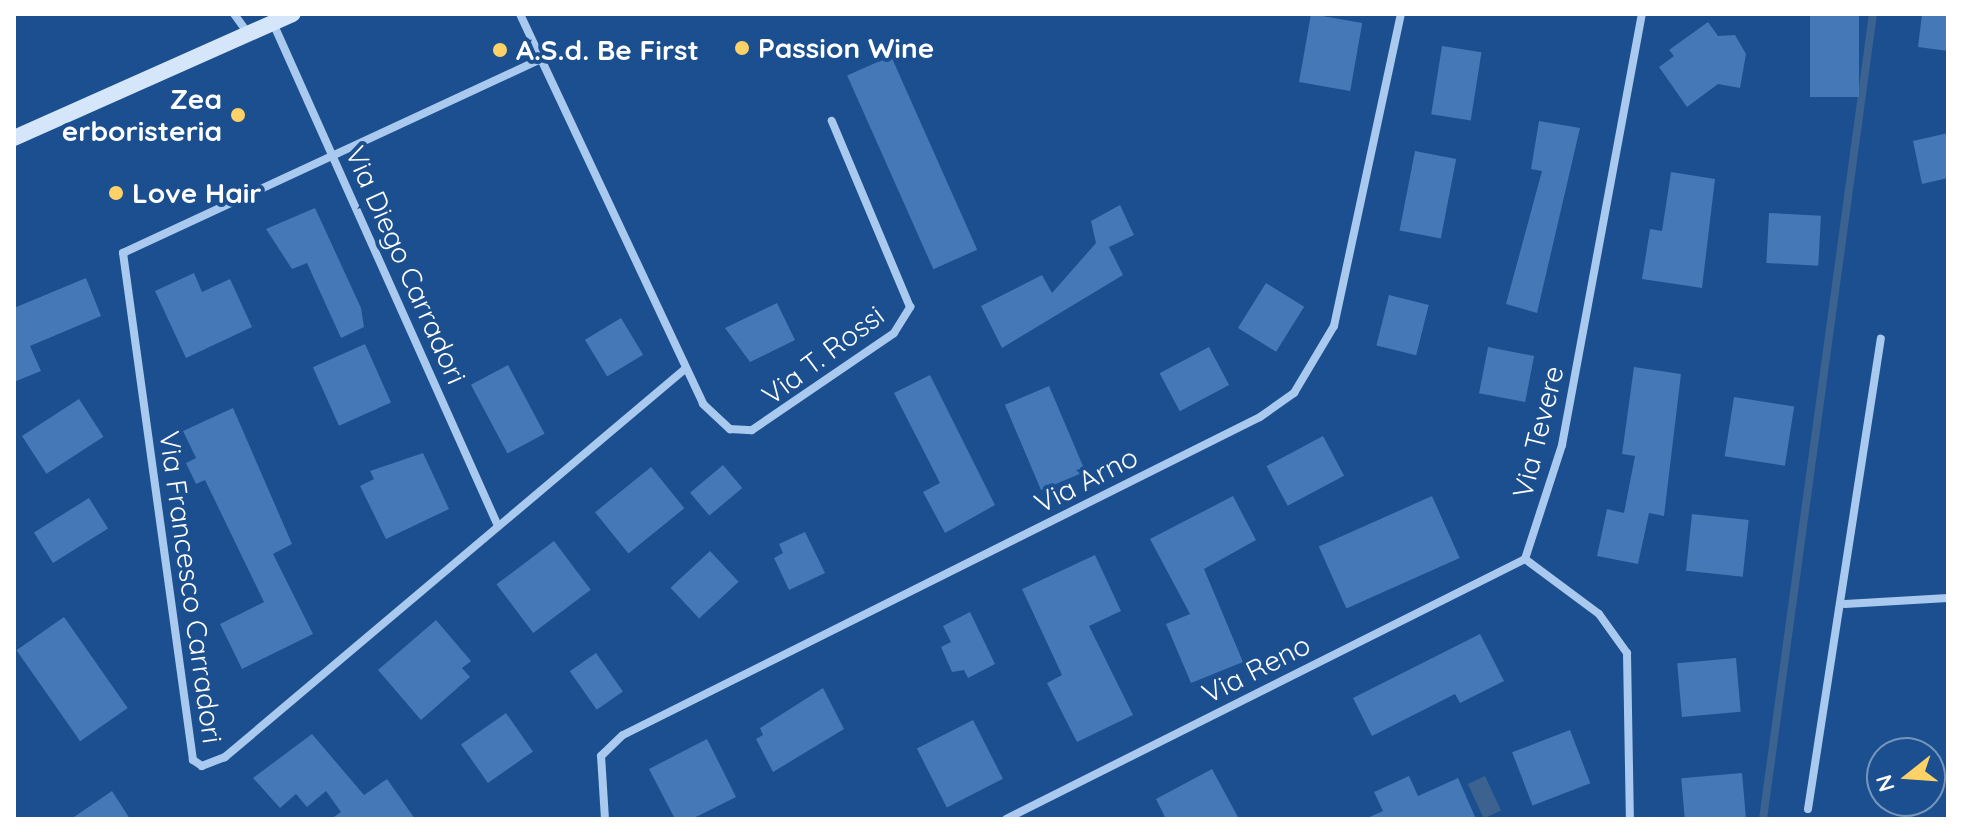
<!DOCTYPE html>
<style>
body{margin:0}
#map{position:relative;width:1962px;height:833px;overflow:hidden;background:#1b4f8f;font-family:Quicksand,sans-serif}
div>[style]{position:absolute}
.water>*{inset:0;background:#3c6290;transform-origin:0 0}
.stream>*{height:8px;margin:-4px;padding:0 4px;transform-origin:4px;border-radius:4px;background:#3c6290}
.building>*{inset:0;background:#4478b7;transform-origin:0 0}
.street>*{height:8px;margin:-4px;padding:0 4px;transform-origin:4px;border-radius:4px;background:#a9c9ee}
.secondary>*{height:16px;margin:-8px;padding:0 8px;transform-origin:8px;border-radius:8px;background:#d6e6fa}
.dots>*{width:22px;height:22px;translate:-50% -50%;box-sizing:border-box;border:4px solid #1b4f8f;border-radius:50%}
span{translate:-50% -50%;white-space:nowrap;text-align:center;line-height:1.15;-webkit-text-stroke:8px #1b4f8f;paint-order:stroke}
.poi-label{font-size:28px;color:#fff;font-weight:700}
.left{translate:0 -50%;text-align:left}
.right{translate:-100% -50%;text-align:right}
.street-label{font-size:28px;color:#fff}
.frame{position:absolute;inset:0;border:16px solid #fff;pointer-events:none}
.north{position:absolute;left:1866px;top:737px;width:80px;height:80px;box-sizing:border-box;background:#1b4f8f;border:2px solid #7695bc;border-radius:50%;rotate:253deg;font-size:22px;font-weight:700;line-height:32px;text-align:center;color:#fff}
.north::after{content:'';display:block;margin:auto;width:28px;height:36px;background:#ffd166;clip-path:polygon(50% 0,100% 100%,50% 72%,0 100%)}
</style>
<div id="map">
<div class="water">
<i style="left:1485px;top:776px;width:38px;height:19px;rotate:65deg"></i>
</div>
<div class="stream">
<i style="left:1763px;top:819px;width:812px;rotate:-82.22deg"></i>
</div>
<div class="building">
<i style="left:1311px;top:14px;width:52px;height:69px;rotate:10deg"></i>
<i style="left:1810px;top:14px;width:49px;height:83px"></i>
<i style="clip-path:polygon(1922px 14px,1948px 14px,1948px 51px,1918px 47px)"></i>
<i style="clip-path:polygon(1708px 22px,1718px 36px,1735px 35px,1746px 54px,1740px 88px,1718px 84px,1687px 107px,1659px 67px,1674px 56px,1669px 50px)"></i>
<i style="left:1442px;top:46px;width:40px;height:69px;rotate:9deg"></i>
<i style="left:891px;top:56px;width:212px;height:48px;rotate:66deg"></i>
<i style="clip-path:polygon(1539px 121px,1580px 128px,1537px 313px,1506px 304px,1542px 171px,1531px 169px)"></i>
<i style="clip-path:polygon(1948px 133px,1948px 178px,1922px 184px,1913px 141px)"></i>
<i style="left:1415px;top:151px;width:42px;height:81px;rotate:11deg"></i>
<i style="clip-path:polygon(1671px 172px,1715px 179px,1702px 288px,1642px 279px,1650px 229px,1662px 231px)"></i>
<i style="clip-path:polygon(1120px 205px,1134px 235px,1109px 247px,1123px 275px,1002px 348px,981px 306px,1042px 275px,1052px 293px,1096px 243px,1091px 221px)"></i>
<i style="clip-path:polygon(315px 208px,361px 308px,364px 327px,341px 338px,307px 263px,292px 269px,266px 229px)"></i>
<i style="left:1769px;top:213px;width:52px;height:50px;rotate:3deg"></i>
<i style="clip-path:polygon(194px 273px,202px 292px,230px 279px,252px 327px,186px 358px,155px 291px)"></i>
<i style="clip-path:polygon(86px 278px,101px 316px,30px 346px,41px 371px,14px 382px,14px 308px)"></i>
<i style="left:1266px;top:283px;width:45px;height:53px;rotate:32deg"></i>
<i style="left:1389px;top:295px;width:41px;height:52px;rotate:14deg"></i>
<i style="clip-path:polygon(777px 303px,795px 340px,750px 362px,725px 328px)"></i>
<i style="left:621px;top:318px;width:43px;height:42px;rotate:59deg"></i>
<i style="left:365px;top:344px;width:64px;height:57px;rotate:66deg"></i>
<i style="left:1209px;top:347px;width:43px;height:56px;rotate:62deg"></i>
<i style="left:1488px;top:347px;width:47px;height:47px;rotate:11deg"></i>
<i style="left:508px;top:365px;width:78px;height:42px;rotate:62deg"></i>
<i style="clip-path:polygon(1634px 367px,1681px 374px,1664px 516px,1649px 513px,1638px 564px,1597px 556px,1607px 509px,1624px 513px,1635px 456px,1622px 454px)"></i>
<i style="clip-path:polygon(930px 375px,995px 505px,945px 533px,923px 492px,940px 483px,894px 393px)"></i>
<i style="left:1049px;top:386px;width:93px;height:48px;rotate:67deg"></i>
<i style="left:1734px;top:397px;width:61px;height:60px;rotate:9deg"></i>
<i style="left:79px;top:399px;width:45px;height:68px;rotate:57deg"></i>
<i style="clip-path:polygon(233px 408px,292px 544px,273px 554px,313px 634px,242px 669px,220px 624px,264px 602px,205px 480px,196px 484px,186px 463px,196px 458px,183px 431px)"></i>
<i style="left:1323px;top:436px;width:45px;height:64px;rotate:62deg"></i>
<i style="clip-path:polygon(423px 453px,449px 509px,386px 539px,360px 486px,374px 479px,370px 471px)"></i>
<i style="left:723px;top:465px;width:30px;height:43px;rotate:50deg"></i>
<i style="left:651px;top:467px;width:53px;height:72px;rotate:51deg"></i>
<i style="clip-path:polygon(1233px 496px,1256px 540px,1204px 569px,1243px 662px,1191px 683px,1166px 624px,1190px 614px,1150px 539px)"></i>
<i style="left:1432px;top:496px;width:68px;height:124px;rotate:66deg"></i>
<i style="left:89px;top:498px;width:36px;height:65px;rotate:58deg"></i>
<i style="left:1692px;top:514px;width:57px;height:57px;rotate:6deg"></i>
<i style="clip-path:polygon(805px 532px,825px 573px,789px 590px,774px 558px,783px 553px,779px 544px)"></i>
<i style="left:554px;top:541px;width:61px;height:72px;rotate:53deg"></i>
<i style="left:710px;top:551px;width:42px;height:54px;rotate:47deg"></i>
<i style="clip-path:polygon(1095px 555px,1121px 611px,1089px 626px,1133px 715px,1077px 742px,1047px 683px,1062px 675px,1022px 589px)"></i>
<i style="clip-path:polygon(970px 612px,995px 664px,968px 678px,964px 670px,952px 672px,941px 647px,951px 642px,943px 626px)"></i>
<i style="left:64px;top:617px;width:111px;height:58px;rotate:55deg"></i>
<i style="clip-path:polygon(436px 620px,471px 661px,462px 668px,470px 677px,421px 720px,378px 670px)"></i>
<i style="clip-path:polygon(1480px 634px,1504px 681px,1460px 703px,1455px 694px,1372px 736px,1353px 698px)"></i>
<i style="left:596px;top:653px;width:47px;height:32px;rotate:55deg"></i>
<i style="left:1736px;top:658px;width:54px;height:59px;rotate:85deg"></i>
<i style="clip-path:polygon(823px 688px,844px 729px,773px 772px,756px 739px,763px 735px,760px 728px)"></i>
<i style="left:506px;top:713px;width:47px;height:55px;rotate:55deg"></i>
<i style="left:973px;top:720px;width:66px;height:63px;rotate:63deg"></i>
<i style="left:1570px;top:730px;width:57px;height:62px;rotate:69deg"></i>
<i style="clip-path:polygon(312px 734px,364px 795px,387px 779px,415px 819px,331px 819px,341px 812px,326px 791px,307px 807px,296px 794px,280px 808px,253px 778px)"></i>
<i style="clip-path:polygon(707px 739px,736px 797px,692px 819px,675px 819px,649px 769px)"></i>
<i style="clip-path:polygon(1212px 769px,1239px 819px,1166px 819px,1156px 799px)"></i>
<i style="left:1742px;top:773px;width:46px;height:61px;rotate:85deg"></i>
<i style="clip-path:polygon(1409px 776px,1418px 796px,1458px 778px,1476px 819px,1365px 819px,1383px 811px,1374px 792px)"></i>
<i style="clip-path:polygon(112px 791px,130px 819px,71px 819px)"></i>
</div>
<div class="street">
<i style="left:234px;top:14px;width:24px;rotate:54deg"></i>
<i style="left:520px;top:14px;width:50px;rotate:65deg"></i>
<i style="left:273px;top:23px;width:551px;rotate:65.9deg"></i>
<i style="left:685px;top:369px;width:602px;rotate:139.85deg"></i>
<i style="left:225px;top:757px;width:25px;rotate:159deg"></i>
<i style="left:202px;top:766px;width:11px;rotate:-146deg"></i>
<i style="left:193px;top:760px;width:512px;rotate:-97.86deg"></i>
<i style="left:123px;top:253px;width:461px;rotate:-24.9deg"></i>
<i style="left:541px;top:59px;width:381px;rotate:64.8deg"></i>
<i style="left:703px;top:404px;width:37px;rotate:43deg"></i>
<i style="left:730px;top:429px;width:22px;rotate:3deg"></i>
<i style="left:752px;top:430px;width:172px;rotate:-34.3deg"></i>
<i style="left:894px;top:333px;width:31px;rotate:-58deg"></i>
<i style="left:910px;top:307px;width:202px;rotate:-112.8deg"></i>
<i style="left:1525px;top:559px;width:120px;rotate:-72deg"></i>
<i style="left:1562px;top:445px;width:438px;rotate:-79.5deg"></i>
<i style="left:1525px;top:559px;width:92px;rotate:36.6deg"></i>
<i style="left:1599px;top:614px;width:48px;rotate:54.3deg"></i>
<i style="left:1627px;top:653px;width:166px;rotate:89deg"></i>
<i style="left:1845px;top:604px;width:103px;rotate:-3.3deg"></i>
<i style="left:1808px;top:809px;width:476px;rotate:-81.2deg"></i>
<i style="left:605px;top:819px;width:63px;rotate:-93.6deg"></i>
<i style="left:601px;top:756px;width:30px;rotate:-44deg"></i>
<i style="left:623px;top:735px;width:712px;rotate:-26.53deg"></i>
<i style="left:1260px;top:417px;width:42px;rotate:-35.2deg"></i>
<i style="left:1294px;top:393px;width:78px;rotate:-59.2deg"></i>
<i style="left:1334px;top:326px;width:319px;rotate:-77.9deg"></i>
<i style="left:1006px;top:819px;width:580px;rotate:-26.61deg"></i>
</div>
<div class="secondary">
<i style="left:14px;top:138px;width:305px;rotate:-24deg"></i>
</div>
<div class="dots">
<i style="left:742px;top:48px;background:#ffd166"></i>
<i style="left:500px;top:50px;background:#ffd166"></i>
<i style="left:238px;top:115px;background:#ffd166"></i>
<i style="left:116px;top:193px;background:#ffd166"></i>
</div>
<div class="poi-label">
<span class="left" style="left:758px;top:48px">Passion Wine</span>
<span class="left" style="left:516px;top:50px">A.S.d. Be First</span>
<span class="right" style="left:222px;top:115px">Zea<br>erboristeria</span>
<span class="left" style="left:132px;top:193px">Love Hair</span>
</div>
<div class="street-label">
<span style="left:406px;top:265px;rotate:66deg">Via Diego Carradori</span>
<span style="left:823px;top:355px;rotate:-37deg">Via T. Rossi</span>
<span style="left:1538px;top:432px;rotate:-76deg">Via Tevere</span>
<span style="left:1086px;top:480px;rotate:-27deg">Via Arno</span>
<span style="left:191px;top:587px;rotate:82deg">Via Francesco Carradori</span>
<span style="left:1256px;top:669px;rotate:-27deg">Via Reno</span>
</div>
<div class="frame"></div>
<div class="north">N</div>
</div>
